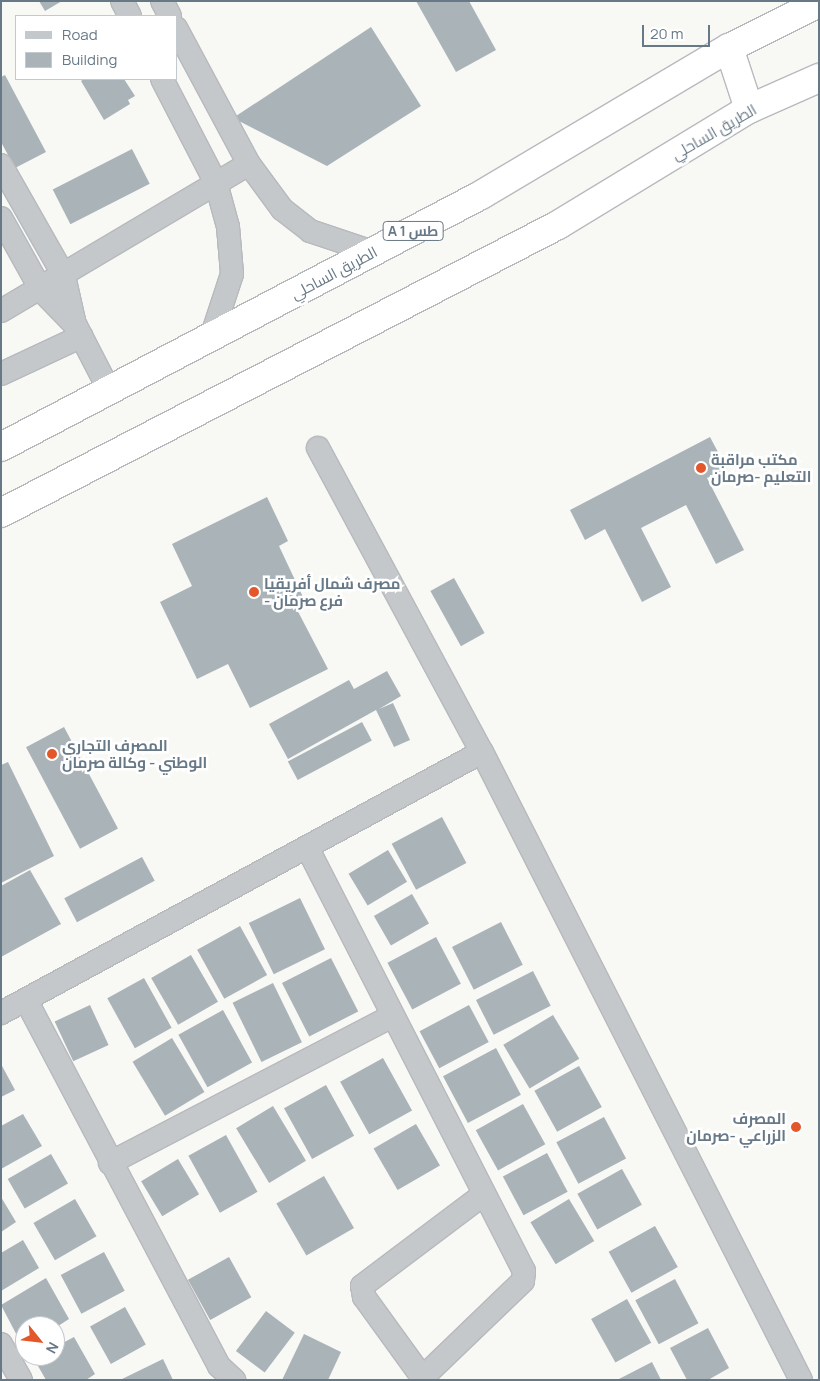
<!DOCTYPE html>
<meta charset="utf-8">
<style>
body{margin:0}
#map{position:relative;width:820px;height:1381px;overflow:hidden;background:#f8f8f5;font-family:Manrope,Cairo,sans-serif}
div>[style]{position:absolute}
.building>*{inset:0;background:#aab3b8;transform-origin:0 0}
.roads{filter:drop-shadow(1px 0 #b7babd) drop-shadow(-1px 0 #b7babd) drop-shadow(0 1px #b7babd) drop-shadow(0 -1px #b7babd)}
.street>*{height:22px;margin:-11px;padding:0 11px;transform-origin:11px;border-radius:11px;background:#c4c8cb}
.highway>*{height:28px;margin:-14px;padding:0 14px;transform-origin:14px;border-radius:14px;background:#fff}
.dots>*{width:14px;height:14px;translate:-50% -50%;box-sizing:border-box;border:2px solid #fff;border-radius:50%}
span{translate:-50% -50%;white-space:nowrap;text-align:center;line-height:1.15;-webkit-text-stroke:5px #fff;paint-order:stroke}
.shield-label span{padding:1px 4px;background:#fff;border:1px solid;border-radius:4px;-webkit-text-stroke-width:0}
.shield-label{font-size:14px;color:#677886;font-weight:700}
.street-label{font-size:15px;color:#677886}
.poi-label{font-size:15px;color:#677886;font-weight:700}
.left{translate:0 -50%;text-align:left}
.right{translate:-100% -50%;text-align:right}
.frame{position:absolute;inset:0;border:2px solid #677886;pointer-events:none}
.legend{position:absolute;left:15px;top:15px;width:162px;height:65px;box-sizing:border-box;background:#fff;border:1px solid #c2c9cf;margin:0;padding:6px 9px;list-style:none;font-size:15px;color:#677886}
.legend li{display:flex;align-items:center;gap:10px;height:25px}
.legend b{width:25px;border:1px solid #c2c9cf}
.north{position:absolute;left:15px;top:1316px;width:50px;height:50px;box-sizing:border-box;background:#fff;border:1px solid #c2c9cf;border-radius:50%;rotate:119deg;font-size:14px;font-weight:700;line-height:20px;text-align:center;color:#677886}
.north::after{content:'';display:block;margin:auto;width:18px;height:22px;background:#e3572a;clip-path:polygon(50% 0,100% 100%,50% 72%,0 100%)}
.scale{position:absolute;left:642px;top:25px;width:68px;height:22px;box-sizing:border-box;border:2px solid #677886;border-top:0;padding-left:6px;font-size:15px;line-height:18px;white-space:nowrap;color:#677886;-webkit-text-stroke:4px #fff;paint-order:stroke}
</style>
<div id="map">
<div class="building">
<i style="clip-path:polygon(39px 1px,62px 1px,45px 11px)"></i>
<i style="clip-path:polygon(416px 1px,469px 1px,496px 50px,456px 72px)"></i>
<i style="clip-path:polygon(371px 27px,421px 106px,327px 166px,233px 118px)"></i>
<i style="clip-path:polygon(5px 75px,46px 152px,15px 168px,1px 142px,1px 77px)"></i>
<i style="clip-path:polygon(84px 79px,124px 79px,135px 96px,128px 100px,130px 104px,104px 120px,81px 81px)"></i>
<i style="left:132px;top:149px;width:39px;height:89px;rotate:63deg"></i>
<i style="clip-path:polygon(710px 437px,727px 469px,707px 478px,744px 550px,716px 564px,686px 505px,641px 528px,671px 587px,642px 602px,605px 529px,585px 540px,570px 510px)"></i>
<i style="clip-path:polygon(267px 497px,288px 541px,279px 546px,303px 597px,293px 602px,328px 669px,250px 708px,228px 664px,197px 679px,160px 602px,192px 586px,172px 544px)"></i>
<i style="left:454px;top:578px;width:63px;height:27px;rotate:61deg"></i>
<i style="clip-path:polygon(387px 671px,401px 696px,379px 709px,393px 703px,410px 740px,394px 747px,376px 710px,288px 759px,269px 724px,349px 680px,354px 689px)"></i>
<i style="left:362px;top:722px;width:21px;height:84px;rotate:62deg"></i>
<i style="left:64px;top:727px;width:115px;height:43px;rotate:62deg"></i>
<i style="clip-path:polygon(8px 762px,54px 856px,1px 883px,1px 765px)"></i>
<i style="left:442px;top:817px;width:52px;height:57px;rotate:62deg"></i>
<i style="left:388px;top:850px;width:37px;height:46px;rotate:59deg"></i>
<i style="left:142px;top:857px;width:27px;height:88px;rotate:62deg"></i>
<i style="clip-path:polygon(30px 870px,61px 924px,1px 957px,1px 886px)"></i>
<i style="left:412px;top:894px;width:34px;height:44px;rotate:60deg"></i>
<i style="left:300px;top:898px;width:57px;height:57px;rotate:64deg"></i>
<i style="left:501px;top:922px;width:48px;height:55px;rotate:63deg"></i>
<i style="left:240px;top:926px;width:56px;height:49px;rotate:61deg"></i>
<i style="left:436px;top:937px;width:53px;height:55px;rotate:62deg"></i>
<i style="left:191px;top:955px;width:54px;height:46px;rotate:60deg"></i>
<i style="left:331px;top:958px;width:60px;height:55px;rotate:63deg"></i>
<i style="left:533px;top:971px;width:39px;height:64px;rotate:63deg"></i>
<i style="left:144px;top:978px;width:57px;height:42px;rotate:61deg"></i>
<i style="left:273px;top:983px;width:66px;height:45px;rotate:64deg"></i>
<i style="left:90px;top:1005px;width:44px;height:39px;rotate:65deg"></i>
<i style="left:469px;top:1005px;width:42px;height:56px;rotate:62deg"></i>
<i style="left:223px;top:1010px;width:60px;height:51px;rotate:61deg"></i>
<i style="left:553px;top:1015px;width:51px;height:58px;rotate:59deg"></i>
<i style="left:172px;top:1038px;width:63px;height:46px;rotate:59deg"></i>
<i style="left:496px;top:1048px;width:53px;height:60px;rotate:62deg"></i>
<i style="left:383px;top:1058px;width:60px;height:49px;rotate:61deg"></i>
<i style="clip-path:polygon(1px 1064px,15px 1090px,1px 1097px)"></i>
<i style="left:579px;top:1066px;width:47px;height:51px;rotate:61deg"></i>
<i style="left:326px;top:1085px;width:58px;height:48px;rotate:61deg"></i>
<i style="left:523px;top:1104px;width:46px;height:54px;rotate:61deg"></i>
<i style="left:273px;top:1106px;width:64px;height:43px;rotate:59deg"></i>
<i style="clip-path:polygon(23px 1114px,42px 1146px,1px 1169px,1px 1126px)"></i>
<i style="left:604px;top:1117px;width:47px;height:54px;rotate:62deg"></i>
<i style="left:416px;top:1124px;width:48px;height:49px;rotate:60deg"></i>
<i style="left:226px;top:1135px;width:65px;height:43px;rotate:61deg"></i>
<i style="left:547px;top:1153px;width:44px;height:50px;rotate:62deg"></i>
<i style="left:51px;top:1154px;width:34px;height:50px;rotate:60deg"></i>
<i style="left:178px;top:1159px;width:41px;height:43px;rotate:59deg"></i>
<i style="left:622px;top:1169px;width:41px;height:51px;rotate:61deg"></i>
<i style="left:324px;top:1176px;width:60px;height:55px;rotate:60deg"></i>
<i style="clip-path:polygon(1px 1197px,16px 1222px,1px 1232px)"></i>
<i style="left:75px;top:1199px;width:43px;height:48px;rotate:60deg"></i>
<i style="left:569px;top:1199px;width:49px;height:45px;rotate:59deg"></i>
<i style="left:655px;top:1226px;width:47px;height:53px;rotate:61deg"></i>
<i style="clip-path:polygon(23px 1240px,39px 1268px,1px 1291px,1px 1253px)"></i>
<i style="left:104px;top:1252px;width:44px;height:49px;rotate:62deg"></i>
<i style="left:229px;top:1257px;width:46px;height:47px;rotate:61deg"></i>
<i style="clip-path:polygon(46px 1278px,69px 1319px,55px 1328px,25px 1326px,23px 1347px,1px 1305px)"></i>
<i style="left:675px;top:1279px;width:50px;height:45px;rotate:62deg"></i>
<i style="left:627px;top:1299px;width:50px;height:41px;rotate:61deg"></i>
<i style="left:125px;top:1307px;width:43px;height:40px;rotate:61deg"></i>
<i style="left:266px;top:1311px;width:36px;height:50px;rotate:37deg"></i>
<i style="clip-path:polygon(708px 1328px,729px 1368px,708px 1380px,687px 1380px,670px 1348px)"></i>
<i style="clip-path:polygon(304px 1334px,341px 1352px,328px 1380px,282px 1380px)"></i>
<i style="clip-path:polygon(74px 1337px,95px 1374px,86px 1380px,46px 1380px,34px 1359px,55px 1356px,55px 1347px)"></i>
<i style="clip-path:polygon(163px 1359px,173px 1380px,120px 1380px)"></i>
<i style="clip-path:polygon(652px 1362px,661px 1380px,617px 1380px)"></i>
</div>
<div class="roads">
<div class="street">
<i style="left:122px;top:1px;width:17px;rotate:62deg"></i>
<i style="left:162px;top:1px;width:17px;rotate:62deg"></i>
<i style="left:176px;top:28px;width:154px;rotate:61.8deg"></i>
<i style="left:249px;top:164px;width:56px;rotate:53.7deg"></i>
<i style="left:282px;top:209px;width:36px;rotate:38deg"></i>
<i style="left:310px;top:231px;width:66px;rotate:18.4deg"></i>
<i style="left:162px;top:79px;width:117px;rotate:62.6deg"></i>
<i style="left:216px;top:183px;width:46px;rotate:74.7deg"></i>
<i style="left:228px;top:227px;width:47px;rotate:85.1deg"></i>
<i style="left:232px;top:274px;width:67px;rotate:108.2deg"></i>
<i style="left:1px;top:165px;width:128px;rotate:60.4deg"></i>
<i style="left:64px;top:276px;width:50px;rotate:77.3deg"></i>
<i style="left:1px;top:218px;width:82px;rotate:60.9deg"></i>
<i style="left:41px;top:290px;width:50px;rotate:45.8deg"></i>
<i style="left:76px;top:326px;width:72px;rotate:62.7deg"></i>
<i style="left:1px;top:311px;width:288px;rotate:-30.7deg"></i>
<i style="left:1px;top:374px;width:89px;rotate:-25.1deg"></i>
<i style="left:318px;top:448px;width:345px;rotate:61.7deg"></i>
<i style="left:482px;top:752px;width:704px;rotate:63.07deg"></i>
<i style="left:308px;top:849px;width:474px;rotate:62.9deg"></i>
<i style="left:524px;top:1271px;width:10px;rotate:96deg"></i>
<i style="left:523px;top:1281px;width:143px;rotate:136.1deg"></i>
<i style="left:26px;top:1000px;width:414px;rotate:62.2deg"></i>
<i style="left:219px;top:1366px;width:21px;rotate:43deg"></i>
<i style="left:1px;top:1013px;width:547px;rotate:-28.49deg"></i>
<i style="left:110px;top:1163px;width:318px;rotate:-27.5deg"></i>
<i style="left:1px;top:1344px;width:41px;rotate:60.9deg"></i>
<i style="left:422px;top:1377px;width:99px;rotate:-125.9deg"></i>
<i style="left:364px;top:1297px;width:11px;rotate:-100deg"></i>
<i style="left:362px;top:1286px;width:153px;rotate:-37deg"></i>
</div>
<div class="highway">
<i style="left:729px;top:48px;width:64px;rotate:71.8deg"></i>
<i style="left:1px;top:447px;width:542px;rotate:-27.7deg"></i>
<i style="left:481px;top:195px;width:288px;rotate:-30.7deg"></i>
<i style="left:729px;top:48px;width:101px;rotate:-26.6deg"></i>
<i style="left:1px;top:513px;width:627px;rotate:-27.34deg"></i>
<i style="left:558px;top:225px;width:223px;rotate:-31.3deg"></i>
<i style="left:749px;top:109px;width:77px;rotate:-23.9deg"></i>
</div>
</div>
<div class="dots">
<i style="left:701px;top:468px;background:#e3572a"></i>
<i style="left:254px;top:592px;background:#e3572a"></i>
<i style="left:52px;top:754px;background:#e3572a"></i>
<i style="left:796px;top:1127px;background:#e3572a"></i>
</div>
<div class="shield-label">
<span style="left:413px;top:231px">A 1 طس</span>
</div>
<div class="street-label">
<span style="left:714px;top:132px;rotate:-30deg">الطريق الساحلي</span>
<span style="left:334px;top:273px;rotate:-28deg">الطريق الساحلي</span>
</div>
<div class="poi-label">
<span class="left" style="left:711px;top:468px">مكتب مراقبة<br>التعليم -صرمان</span>
<span class="left" style="left:264px;top:592px">مصرف شمال أفريقيا<br>- فرع صرمان</span>
<span class="left" style="left:62px;top:754px">المصرف التجاري<br>الوطني - وكالة صرمان</span>
<span class="right" style="left:786px;top:1127px">المصرف<br>الزراعي -صرمان</span>
</div>
<div class="frame"></div>
<ul class="legend">
<li><b style="height:6px;background:#c4c8cb"></b>Road</li>
<li><b style="height:14px;background:#aab3b8"></b>Building</li>
</ul>
<div class="north">N</div>
<div class="scale">20 m</div>
</div>
